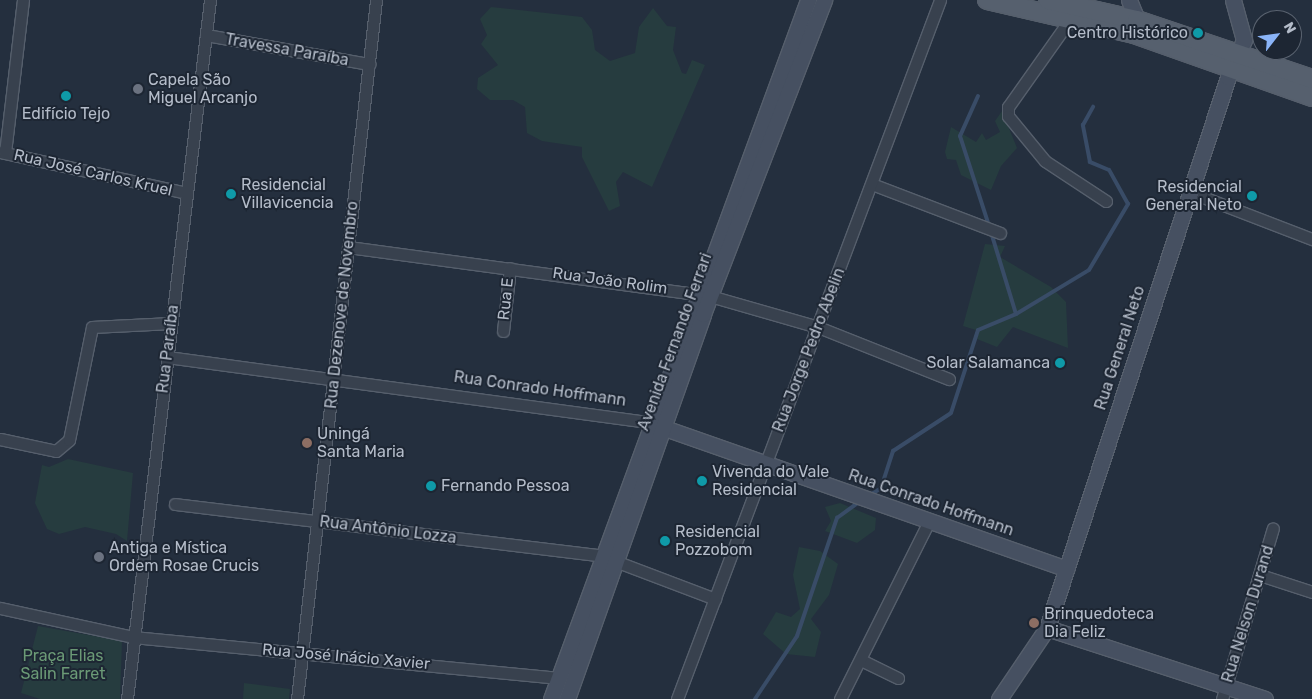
<!DOCTYPE html>
<meta charset="utf-8">
<style>
body{margin:0}
#map{position:relative;width:1312px;height:699px;overflow:hidden;background:#242f3e;font-family:Rubik,sans-serif}
div>[style]{position:absolute}
.green>*{inset:0;background:#263c3f}
.stream>*{height:4px;margin:-2px;padding:0 2px;transform-origin:2px;border-radius:2px;background:#394c67}
.roads{filter:drop-shadow(1px 0 #565f6c) drop-shadow(-1px 0 #565f6c) drop-shadow(0 1px #565f6c) drop-shadow(0 -1px #565f6c)}
.street>*{height:11px;margin:-5.5px;padding:0 5.5px;transform-origin:5.5px;border-radius:5.5px;background:#38414e}
.secondary>*{height:15px;margin:-7.5px;padding:0 7.5px;transform-origin:7.5px;border-radius:7.5px;background:#465061}
.primary>*{height:18px;margin:-9px;padding:0 9px;transform-origin:9px;border-radius:9px;background:#56606e}
.dots>*{width:14px;height:14px;translate:-50% -50%;box-sizing:border-box;border:2px solid #1d2633;border-radius:50%}
span{translate:-50% -50%;white-space:nowrap;text-align:center;line-height:1.15;-webkit-text-stroke:4px #1d2633;paint-order:stroke}
.poi-label{font-size:16px;color:#b4bcc9}
.right{translate:-100% -50%;text-align:right}
.left{translate:0 -50%;text-align:left}
.street-label{font-size:16px;color:#b4bcc9}
.park-label{font-size:16px;color:#6b9a76}
.north{position:absolute;left:1252px;top:10px;width:50px;height:50px;box-sizing:border-box;background:#1d2633;border:1px solid #59626f;border-radius:50%;rotate:60deg;font-size:14px;font-weight:700;line-height:20px;text-align:center;color:#b4bcc9}
.north::after{content:'';display:block;margin:auto;width:18px;height:22px;background:#8ab4f8;clip-path:polygon(50% 0,100% 100%,50% 72%,0 100%)}
</style>
<div id="map">
<div class="green">
<i style="clip-path:polygon(491px 7px,582px 17px,592px 30px,595px 50px,610px 61px,635px 53px,639px 27px,653px 8px,667px 26px,676px 27px,673px 50px,682px 73px,686px 74px,692px 60px,705px 65px,652px 187px,623px 172px,616px 182px,620px 206px,609px 211px,582px 157px,582px 147px,542px 141px,527px 133px,525px 107px,513px 100px,490px 100px,477px 89px,478px 78px,498px 65px,481px 44px,487px 35px,480px 19px)"></i>
<i style="clip-path:polygon(1002px 111px,1017px 148px,1001px 166px,991px 190px,961px 175px,956px 160px,947px 159px,945px 152px,951px 127px,976px 142px,982px 133px,986px 140px,1000px 132px,995px 121px)"></i>
<i style="clip-path:polygon(985px 244px,1005px 246px,1000px 257px,1051px 287px,1066px 302px,1068px 348px,1013px 327px,997px 347px,977px 339px,979px 331px,963px 326px)"></i>
<i style="clip-path:polygon(68px 459px,133px 473px,127px 541px,116px 534px,85px 527px,59px 534px,47px 529px,35px 503px,42px 465px,49px 467px)"></i>
<i style="clip-path:polygon(840px 503px,876px 518px,875px 530px,857px 543px,825px 531px,831px 521px,825px 507px)"></i>
<i style="clip-path:polygon(799px 547px,820px 551px,838px 564px,829px 595px,811px 619px,821px 632px,815px 657px,786px 654px,763px 634px,776px 612px,791px 617px,800px 609px,793px 575px)"></i>
<i style="clip-path:polygon(38px 626px,122px 641px,120px 699px,40px 699px,21px 693px)"></i>
<i style="clip-path:polygon(244px 683px,290px 689px,289px 699px,243px 699px)"></i>
</div>
<div class="stream">
<i style="left:978px;top:96px;width:44px;rotate:114.2deg"></i>
<i style="left:960px;top:136px;width:95px;rotate:72.1deg"></i>
<i style="left:1016px;top:314px;width:85px;rotate:-31.1deg"></i>
<i style="left:1089px;top:270px;width:77px;rotate:-59.4deg"></i>
<i style="left:1128px;top:204px;width:39px;rotate:-119deg"></i>
<i style="left:1109px;top:170px;width:21px;rotate:-157deg"></i>
<i style="left:1090px;top:162px;width:38px;rotate:-101deg"></i>
<i style="left:1083px;top:125px;width:21px;rotate:-61deg"></i>
<i style="left:870px;top:495px;width:13px;rotate:-32deg"></i>
<i style="left:881px;top:488px;width:39px;rotate:-72deg"></i>
<i style="left:893px;top:451px;width:69px;rotate:-33.2deg"></i>
<i style="left:951px;top:413px;width:87px;rotate:-72deg"></i>
<i style="left:978px;top:330px;width:41px;rotate:-22.8deg"></i>
<i style="left:1016px;top:314px;width:86px;rotate:-107deg"></i>
<i style="left:755px;top:699px;width:76px;rotate:-56.3deg"></i>
<i style="left:797px;top:636px;width:125px;rotate:-71.3deg"></i>
<i style="left:837px;top:518px;width:29px;rotate:-36deg"></i>
</div>
<div class="roads">
<div class="street">
<i style="left:1071px;top:18px;width:109px;rotate:125.3deg"></i>
<i style="left:1008px;top:107px;width:9px;rotate:90deg"></i>
<i style="left:1008px;top:116px;width:58px;rotate:50.6deg"></i>
<i style="left:1045px;top:161px;width:73px;rotate:33.3deg"></i>
<i style="left:206px;top:35px;width:166px;rotate:10.1deg"></i>
<i style="left:0;top:152px;width:191px;rotate:12.4deg"></i>
<i style="left:5px;top:153px;width:154px;rotate:-83.3deg"></i>
<i style="left:872px;top:184px;width:137px;rotate:20.9deg"></i>
<i style="left:1190px;top:192px;width:131px;rotate:21.1deg"></i>
<i style="left:348px;top:247px;width:365px;rotate:7.7deg"></i>
<i style="left:710px;top:296px;width:112px;rotate:16deg"></i>
<i style="left:818px;top:327px;width:141px;rotate:21.7deg"></i>
<i style="left:503px;top:331px;width:63px;rotate:-83.7deg"></i>
<i style="left:167px;top:357px;width:486px;rotate:7.7deg"></i>
<i style="left:0;top:439px;width:57px;rotate:12.1deg"></i>
<i style="left:56px;top:451px;width:17px;rotate:-40deg"></i>
<i style="left:69px;top:440px;width:115px;rotate:-78.5deg"></i>
<i style="left:92px;top:327px;width:79px;rotate:-2.9deg"></i>
<i style="left:175px;top:504px;width:430px;rotate:6.9deg"></i>
<i style="left:602px;top:556px;width:121px;rotate:20.8deg"></i>
<i style="left:1260px;top:575px;width:55px;rotate:18.1deg"></i>
<i style="left:0;top:608px;width:136px;rotate:12.3deg"></i>
<i style="left:133px;top:637px;width:428px;rotate:5.5deg"></i>
<i style="left:863px;top:661px;width:39px;rotate:26deg"></i>
<i style="left:127px;top:699px;width:704px;rotate:-83.23deg"></i>
<i style="left:297px;top:699px;width:703px;rotate:-83.55deg"></i>
<i style="left:677px;top:699px;width:747px;rotate:-69.38deg"></i>
<i style="left:840px;top:699px;width:199px;rotate:-63.4deg"></i>
<i style="left:1222px;top:699px;width:178px;rotate:-73.4deg"></i>
</div>
<div class="secondary">
<i style="left:1129px;top:0;width:22px;rotate:68deg"></i>
<i style="left:653px;top:424px;width:438px;rotate:19.3deg"></i>
<i style="left:1047px;top:628px;width:229px;rotate:18deg"></i>
<i style="left:551px;top:699px;width:745px;rotate:-69.81deg"></i>
<i style="left:567px;top:699px;width:408px;rotate:-70.5deg"></i>
<i style="left:703px;top:314px;width:337px;rotate:-68.9deg"></i>
<i style="left:999px;top:699px;width:86px;rotate:-55.9deg"></i>
<i style="left:1047px;top:628px;width:580px;rotate:-71.81deg"></i>
<i style="left:1228px;top:77px;width:40px;rotate:-66.6deg"></i>
<i style="left:1244px;top:40px;width:41px;rotate:-105.4deg"></i>
</div>
<div class="primary">
<i style="left:987px;top:0;width:151px;rotate:13deg"></i>
<i style="left:1134px;top:34px;width:189px;rotate:19.5deg"></i>
<i style="left:1048px;top:0;width:91px;rotate:12.7deg"></i>
<i style="left:1137px;top:20px;width:185px;rotate:18.6deg"></i>
</div>
</div>
<div class="dots">
<i style="left:1198px;top:33px;background:#0f9aa8"></i>
<i style="left:138px;top:89px;background:#6b7280"></i>
<i style="left:66px;top:96px;background:#0f9aa8"></i>
<i style="left:231px;top:194px;background:#0f9aa8"></i>
<i style="left:1252px;top:196px;background:#0f9aa8"></i>
<i style="left:1060px;top:363px;background:#0f9aa8"></i>
<i style="left:307px;top:443px;background:#8d6e63"></i>
<i style="left:702px;top:481px;background:#0f9aa8"></i>
<i style="left:431px;top:486px;background:#0f9aa8"></i>
<i style="left:665px;top:541px;background:#0f9aa8"></i>
<i style="left:99px;top:557px;background:#6b7280"></i>
<i style="left:1034px;top:623px;background:#8d6e63"></i>
</div>
<div class="poi-label">
<span class="right" style="left:1188px;top:33px">Centro Histórico</span>
<span class="left" style="left:148px;top:89px">Capela São<br>Miguel Arcanjo</span>
<span style="left:66px;top:114px">Edifício Tejo</span>
<span class="left" style="left:241px;top:194px">Residencial<br>Villavicencia</span>
<span class="right" style="left:1242px;top:196px">Residencial<br>General Neto</span>
<span class="right" style="left:1050px;top:363px">Solar Salamanca</span>
<span class="left" style="left:317px;top:443px">Uningá<br>Santa Maria</span>
<span class="left" style="left:712px;top:481px">Vivenda do Vale<br>Residencial</span>
<span class="left" style="left:441px;top:486px">Fernando Pessoa</span>
<span class="left" style="left:675px;top:541px">Residencial<br>Pozzobom</span>
<span class="left" style="left:109px;top:557px">Antiga e Mística<br>Ordem Rosae Crucis</span>
<span class="left" style="left:1044px;top:623px">Brinquedoteca<br>Dia Feliz</span>
</div>
<div class="street-label">
<span style="left:287px;top:50px;rotate:10deg">Travessa Paraíba</span>
<span style="left:93px;top:173px;rotate:13deg">Rua José Carlos Kruel</span>
<span style="left:610px;top:281px;rotate:8deg">Rua João Rolim</span>
<span style="left:506px;top:299px;rotate:-84deg">Rua E</span>
<span style="left:342px;top:305px;rotate:-84deg">Rua Dezenove de Novembro</span>
<span style="left:675px;top:342px;rotate:-70deg">Avenida Fernando Ferrari</span>
<span style="left:1120px;top:348px;rotate:-72deg">Rua General Neto</span>
<span style="left:168px;top:349px;rotate:-83deg">Rua Paraíba</span>
<span style="left:809px;top:350px;rotate:-69deg">Rua Jorge Pedro Abelin</span>
<span style="left:540px;top:389px;rotate:8deg">Rua Conrado Hoffmann</span>
<span style="left:931px;top:503px;rotate:19deg">Rua Conrado Hoffmann</span>
<span style="left:388px;top:530px;rotate:7deg">Rua Antônio Lozza</span>
<span style="left:1248px;top:614px;rotate:-73deg">Rua Nelson Durand</span>
<span style="left:346px;top:657px;rotate:5deg">Rua José Inácio Xavier</span>
</div>
<div class="park-label">
<span style="left:63px;top:665px">Praça Elias<br>Salin Farret</span>
</div>
<div class="north">N</div>
</div>
